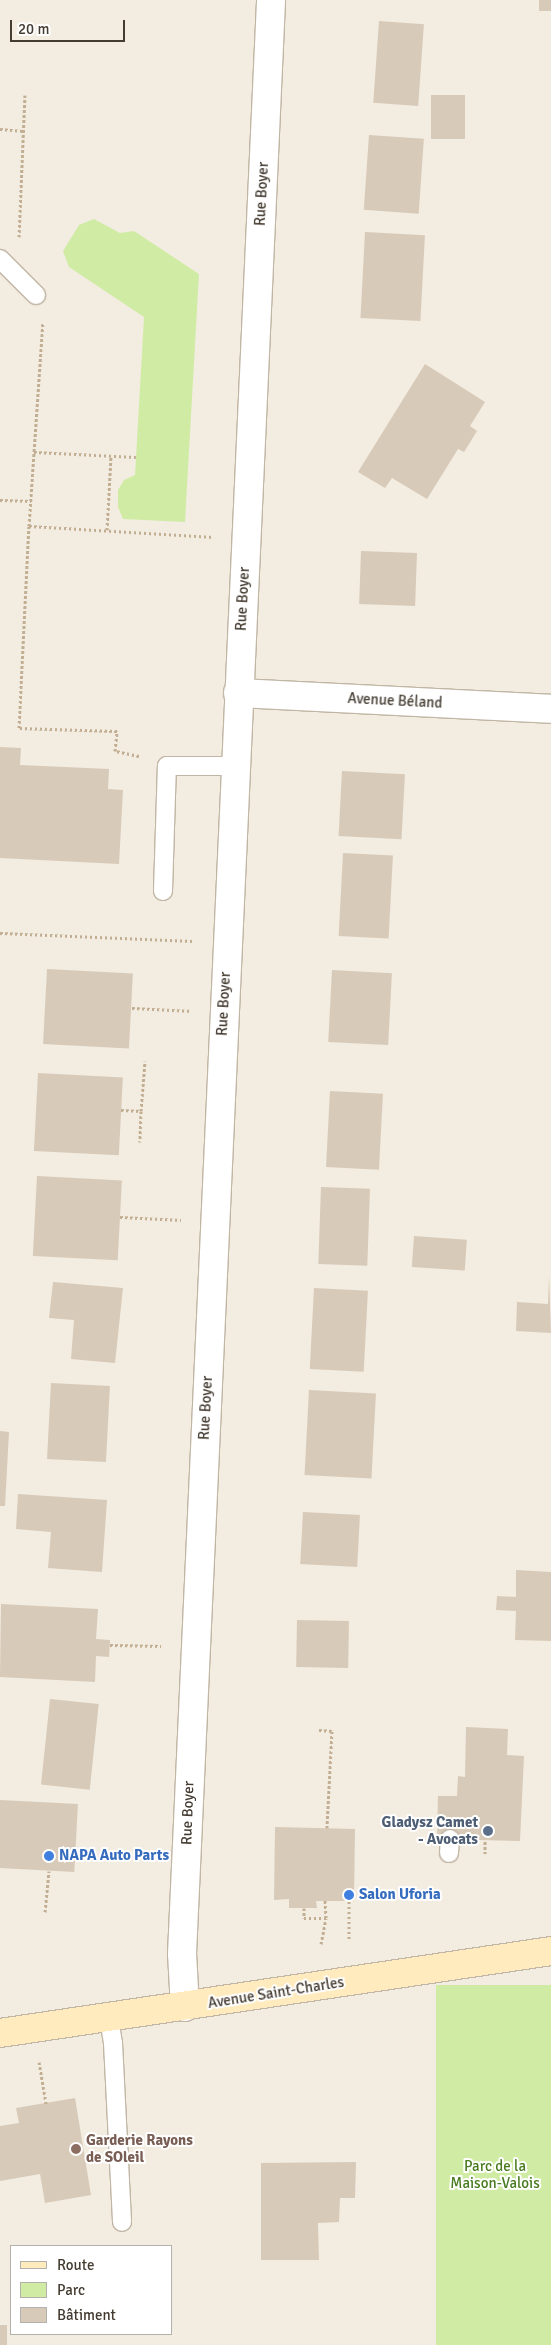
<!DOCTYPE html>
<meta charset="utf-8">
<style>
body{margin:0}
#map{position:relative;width:551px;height:2345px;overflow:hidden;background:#f3ece1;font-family:Signika,sans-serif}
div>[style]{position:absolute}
.green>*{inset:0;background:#d0eca4;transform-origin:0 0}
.building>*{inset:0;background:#d8cab8;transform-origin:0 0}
.path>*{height:3px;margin-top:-1.5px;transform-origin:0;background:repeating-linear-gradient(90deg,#c2ae92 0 2.5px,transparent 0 5px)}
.roads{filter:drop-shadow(1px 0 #c1b6a5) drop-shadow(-1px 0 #c1b6a5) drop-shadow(0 1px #c1b6a5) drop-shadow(0 -1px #c1b6a5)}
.service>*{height:18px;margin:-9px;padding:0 9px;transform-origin:9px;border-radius:9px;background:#fff}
.minor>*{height:28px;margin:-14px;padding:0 14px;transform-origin:14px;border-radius:14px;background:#fff}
.secondary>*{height:28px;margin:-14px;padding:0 14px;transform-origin:14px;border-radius:14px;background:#ffebbe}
.dots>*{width:14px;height:14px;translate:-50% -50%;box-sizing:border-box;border:2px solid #fff;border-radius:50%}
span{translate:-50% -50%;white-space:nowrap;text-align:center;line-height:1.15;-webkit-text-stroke:4px #fff;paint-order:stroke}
.street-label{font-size:15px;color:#443b31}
.service-label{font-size:15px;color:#4e5e75;font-weight:700}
.right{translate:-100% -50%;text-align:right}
.shop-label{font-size:15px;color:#366cbe;font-weight:700}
.left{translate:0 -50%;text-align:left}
.education-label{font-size:15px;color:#785e54;font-weight:700}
.park-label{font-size:15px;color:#487b1f}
.legend{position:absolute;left:10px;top:2245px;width:162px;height:90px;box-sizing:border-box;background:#fff;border:1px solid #b4b1ad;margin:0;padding:6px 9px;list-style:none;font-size:15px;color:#443b31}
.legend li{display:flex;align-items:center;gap:10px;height:25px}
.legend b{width:25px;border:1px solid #b4b1ad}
.scale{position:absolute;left:10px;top:20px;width:115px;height:22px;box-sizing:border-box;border:2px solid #443b31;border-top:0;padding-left:6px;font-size:15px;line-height:18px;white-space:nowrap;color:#443b31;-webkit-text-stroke:4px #fff;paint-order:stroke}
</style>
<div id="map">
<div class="green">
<i style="clip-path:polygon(94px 219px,120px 233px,134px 231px,199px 274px,185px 522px,123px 519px,118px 507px,118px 490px,124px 480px,135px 475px,144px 317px,69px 267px,63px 251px,79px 225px)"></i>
<i style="left:551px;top:1985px;width:360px;height:115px;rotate:90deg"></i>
</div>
<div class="building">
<i style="left:539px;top:0;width:12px;height:11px"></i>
<i style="left:379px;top:21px;width:45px;height:82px;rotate:4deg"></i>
<i style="left:431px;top:95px;width:34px;height:44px"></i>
<i style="left:369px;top:135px;width:55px;height:75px;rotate:4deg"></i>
<i style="left:365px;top:232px;width:60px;height:86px;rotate:3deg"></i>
<i style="clip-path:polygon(425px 364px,485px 402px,470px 426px,477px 431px,464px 452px,458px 449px,427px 499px,392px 478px,385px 488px,358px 472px)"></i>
<i style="left:361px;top:551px;width:56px;height:53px;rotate:2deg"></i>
<i style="clip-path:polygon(0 747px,21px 748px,20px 765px,109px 769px,108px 789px,123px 790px,119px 864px,0 858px)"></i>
<i style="left:342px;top:771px;width:63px;height:65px;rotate:3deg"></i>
<i style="left:343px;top:853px;width:50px;height:83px;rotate:3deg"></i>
<i style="left:47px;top:969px;width:86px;height:75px;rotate:3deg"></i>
<i style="left:332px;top:970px;width:60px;height:72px;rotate:3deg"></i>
<i style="left:38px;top:1073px;width:85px;height:78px;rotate:3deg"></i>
<i style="left:330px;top:1091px;width:53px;height:76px;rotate:3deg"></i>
<i style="left:37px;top:1176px;width:85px;height:80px;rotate:3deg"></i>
<i style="left:321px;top:1187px;width:49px;height:77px;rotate:2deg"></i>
<i style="left:414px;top:1236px;width:53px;height:31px;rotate:4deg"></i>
<i style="clip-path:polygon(549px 1276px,551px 1333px,516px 1331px,517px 1302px,548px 1304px)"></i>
<i style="clip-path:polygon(53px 1282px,123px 1288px,115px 1363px,71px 1359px,74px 1320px,49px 1318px)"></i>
<i style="left:314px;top:1288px;width:54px;height:81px;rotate:3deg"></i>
<i style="left:51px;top:1383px;width:59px;height:76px;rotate:3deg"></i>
<i style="left:309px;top:1390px;width:67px;height:85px;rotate:3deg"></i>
<i style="clip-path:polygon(0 1431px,9px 1432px,5px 1506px,0 1506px)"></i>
<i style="clip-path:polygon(18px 1494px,107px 1500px,102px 1572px,48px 1568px,51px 1532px,16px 1529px)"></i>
<i style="left:303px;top:1512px;width:57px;height:52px;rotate:3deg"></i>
<i style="clip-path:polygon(516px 1570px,551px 1572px,551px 1641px,515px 1640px,516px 1611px,496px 1610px,497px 1596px,516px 1597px)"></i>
<i style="clip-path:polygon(1px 1604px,98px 1609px,96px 1639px,110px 1640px,109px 1657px,96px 1656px,95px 1682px,0 1677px)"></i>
<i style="left:297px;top:1620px;width:52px;height:47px;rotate:1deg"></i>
<i style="left:50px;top:1699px;width:49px;height:86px;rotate:6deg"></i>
<i style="clip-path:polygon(466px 1727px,508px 1729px,507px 1755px,524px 1756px,520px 1841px,437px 1839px,438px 1796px,457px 1796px,458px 1776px,465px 1777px)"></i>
<i style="left:0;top:1800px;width:78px;height:68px;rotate:3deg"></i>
<i style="clip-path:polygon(275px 1827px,355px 1829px,354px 1901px,316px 1901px,317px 1908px,289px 1908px,289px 1899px,274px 1900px)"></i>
<i style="clip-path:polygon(75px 2098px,91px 2195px,45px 2203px,40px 2174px,0 2181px,0 2126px,19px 2123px,16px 2108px)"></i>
<i style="clip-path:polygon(356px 2162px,355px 2198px,340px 2198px,339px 2222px,318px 2223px,319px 2260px,261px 2260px,261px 2163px)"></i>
<i style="left:0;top:2325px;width:7px;height:20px"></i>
</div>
<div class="path">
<i style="left:0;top:129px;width:23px;rotate:5deg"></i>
<i style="left:19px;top:237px;width:142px;rotate:-87.6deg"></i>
<i style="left:34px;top:452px;width:102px;rotate:2.8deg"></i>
<i style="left:0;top:500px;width:31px;rotate:2deg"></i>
<i style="left:29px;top:526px;width:204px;rotate:-86.1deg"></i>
<i style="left:107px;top:530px;width:74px;rotate:-86.9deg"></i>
<i style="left:139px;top:756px;width:25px;rotate:-168deg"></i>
<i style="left:115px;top:751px;width:20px;rotate:-84deg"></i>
<i style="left:117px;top:731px;width:98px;rotate:-178.2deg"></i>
<i style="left:19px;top:728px;width:202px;rotate:-87.2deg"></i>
<i style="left:29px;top:526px;width:185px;rotate:3.4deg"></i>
<i style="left:0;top:933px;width:193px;rotate:2.4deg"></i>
<i style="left:132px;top:1008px;width:60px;rotate:2.9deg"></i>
<i style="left:121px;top:1110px;width:20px;rotate:3deg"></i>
<i style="left:141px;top:1111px;width:31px;rotate:92deg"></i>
<i style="left:141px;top:1111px;width:50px;rotate:-85.4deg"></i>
<i style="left:120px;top:1217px;width:61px;rotate:2.8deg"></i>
<i style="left:110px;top:1645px;width:51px;rotate:1.1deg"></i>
<i style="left:319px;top:1730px;width:13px;rotate:4deg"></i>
<i style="left:332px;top:1731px;width:97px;rotate:93deg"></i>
<i style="left:485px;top:1854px;width:14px;rotate:-90deg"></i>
<i style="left:304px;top:1908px;width:10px;rotate:90deg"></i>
<i style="left:304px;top:1918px;width:22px"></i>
<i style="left:45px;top:1912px;width:41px;rotate:-84.4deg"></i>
<i style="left:349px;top:1939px;width:38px;rotate:-90deg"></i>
<i style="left:321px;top:1944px;width:26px;rotate:-79deg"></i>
<i style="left:326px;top:1918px;width:18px;rotate:-93deg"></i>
<i style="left:39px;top:2062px;width:42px;rotate:80.3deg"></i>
</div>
<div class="roads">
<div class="service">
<i style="left:0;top:259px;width:51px;rotate:45deg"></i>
<i style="left:163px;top:891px;width:125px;rotate:-88.2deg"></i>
<i style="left:167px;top:766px;width:68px"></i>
<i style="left:449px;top:1853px;width:14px;rotate:-86deg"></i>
<i style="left:109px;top:2018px;width:25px;rotate:81deg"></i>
<i style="left:113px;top:2043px;width:179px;rotate:87.1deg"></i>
</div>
<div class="minor">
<i style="left:238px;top:693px;width:313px;rotate:2.9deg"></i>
<i style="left:185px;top:2007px;width:53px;rotate:-93.2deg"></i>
<i style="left:182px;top:1954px;width:1956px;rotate:-87.39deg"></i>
</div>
<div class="secondary">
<i style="left:0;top:2033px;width:557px;rotate:-8.46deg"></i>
</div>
</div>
<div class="dots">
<i style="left:488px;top:1831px;background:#5c6f8a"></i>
<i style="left:49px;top:1856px;background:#3f7fe0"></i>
<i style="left:349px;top:1895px;background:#3f7fe0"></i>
<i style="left:76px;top:2149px;background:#8d6e63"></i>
</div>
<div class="street-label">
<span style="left:262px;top:194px;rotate:-87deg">Rue Boyer</span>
<span style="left:243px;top:599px;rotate:-87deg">Rue Boyer</span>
<span style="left:395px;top:701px;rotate:3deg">Avenue Béland</span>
<span style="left:224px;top:1004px;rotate:-87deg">Rue Boyer</span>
<span style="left:206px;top:1408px;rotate:-87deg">Rue Boyer</span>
<span style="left:188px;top:1813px;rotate:-88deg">Rue Boyer</span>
<span style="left:276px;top:1993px;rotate:-9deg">Avenue Saint-Charles</span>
</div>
<div class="service-label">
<span class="right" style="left:478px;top:1831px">Gladysz Camet<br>- Avocats</span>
</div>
<div class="shop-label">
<span class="left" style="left:59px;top:1856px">NAPA Auto Parts</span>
<span class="left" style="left:359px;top:1895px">Salon Uforia</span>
</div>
<div class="education-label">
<span class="left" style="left:86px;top:2149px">Garderie Rayons<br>de SOleil</span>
</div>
<div class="park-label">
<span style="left:495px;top:2175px">Parc de la<br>Maison-Valois</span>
</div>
<ul class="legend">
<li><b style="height:6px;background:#ffebbe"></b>Route</li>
<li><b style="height:14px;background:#d0eca4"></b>Parc</li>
<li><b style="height:14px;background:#d8cab8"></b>Bâtiment</li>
</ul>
<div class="scale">20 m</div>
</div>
